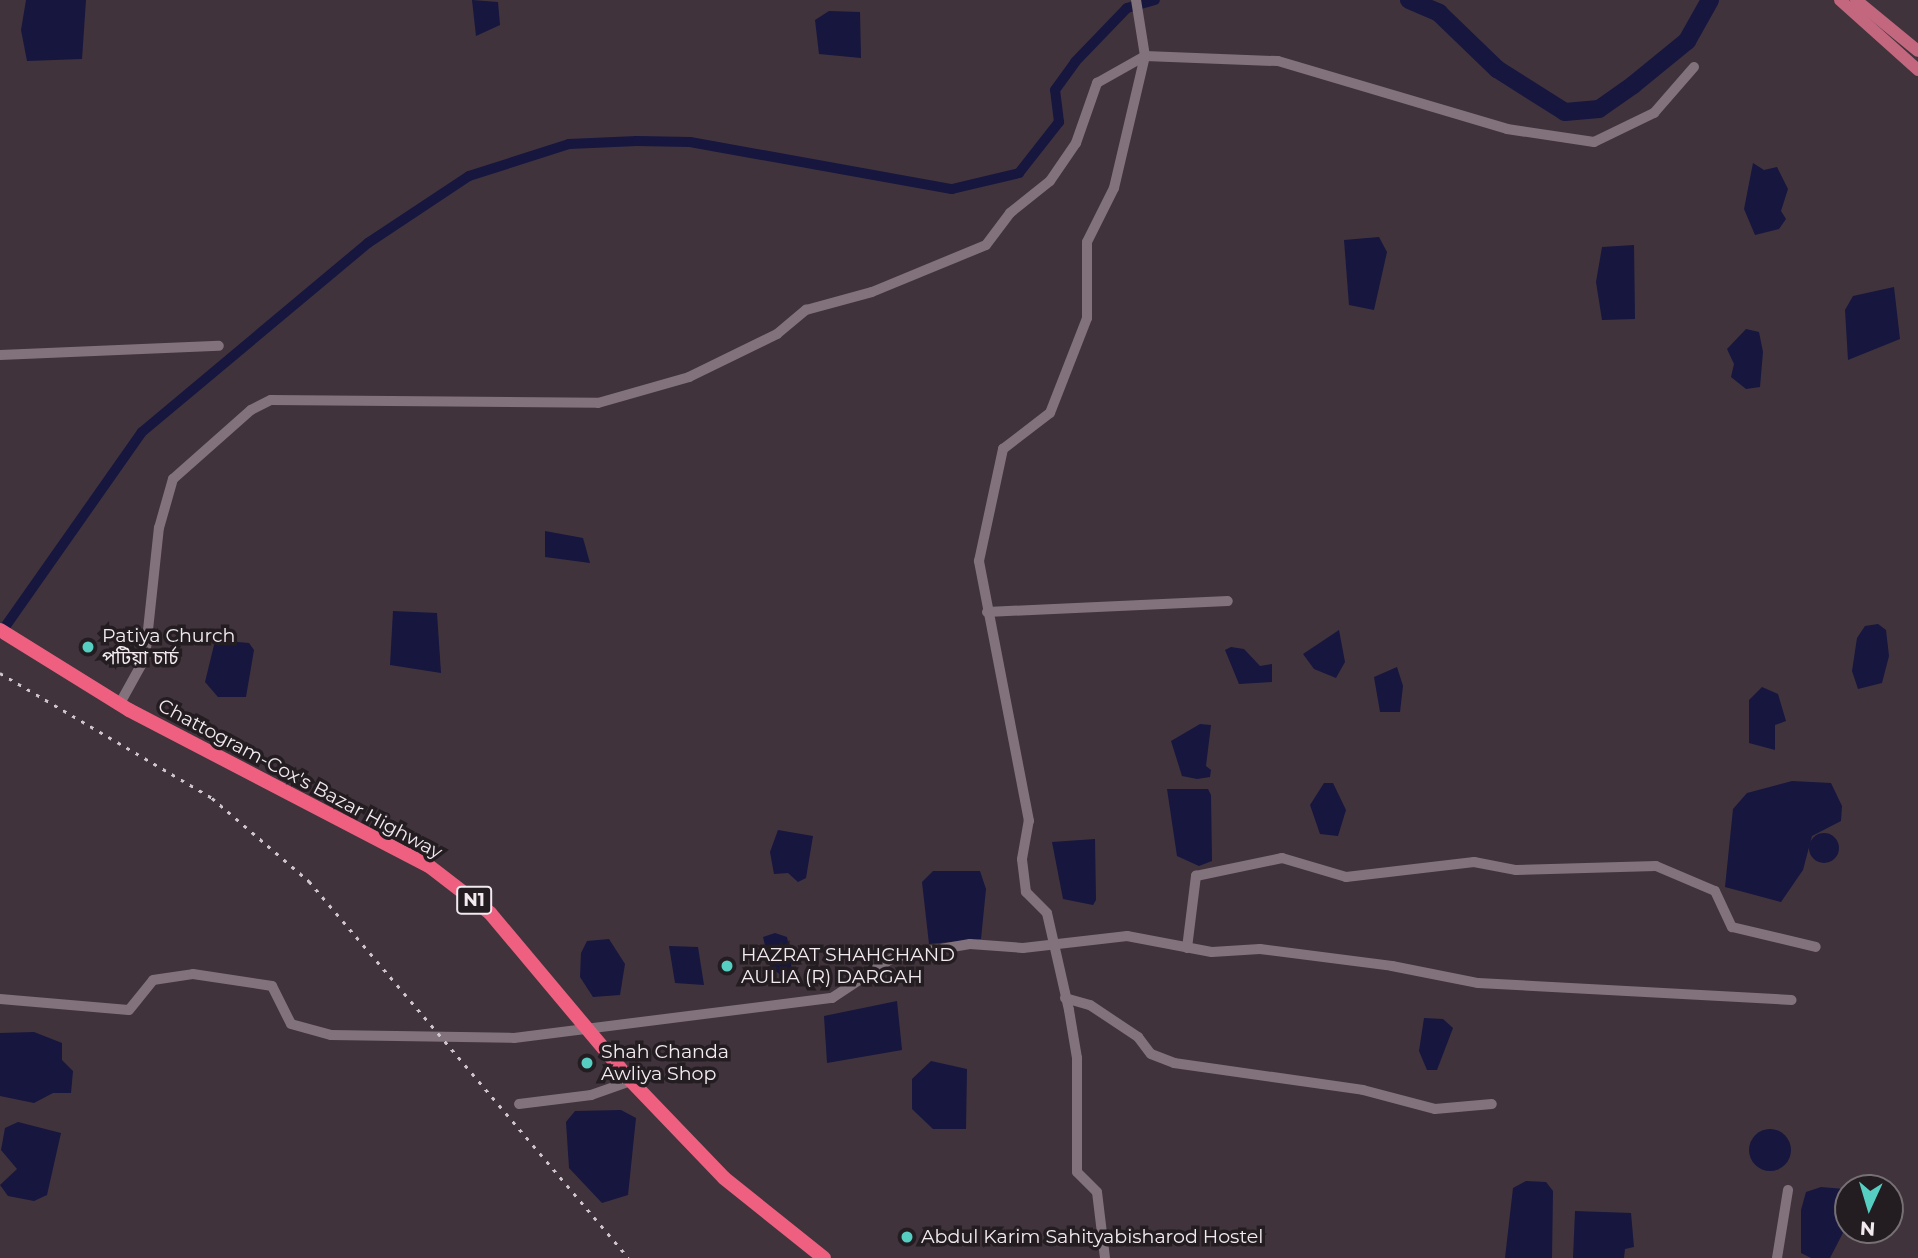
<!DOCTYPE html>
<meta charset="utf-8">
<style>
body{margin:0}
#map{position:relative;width:1918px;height:1258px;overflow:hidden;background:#40333c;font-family:Montserrat,"Noto Sans Bengali",sans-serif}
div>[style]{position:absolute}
.water>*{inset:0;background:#16163f}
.round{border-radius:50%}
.canal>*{height:10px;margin:-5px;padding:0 5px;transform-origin:5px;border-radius:5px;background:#16163f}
.river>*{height:18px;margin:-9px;padding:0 9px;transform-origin:9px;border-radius:9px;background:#16163f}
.minor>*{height:10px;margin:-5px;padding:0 5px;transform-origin:5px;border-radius:5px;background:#81727c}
.major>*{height:12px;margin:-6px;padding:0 6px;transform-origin:6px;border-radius:6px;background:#c3677e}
.highway>*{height:14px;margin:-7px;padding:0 7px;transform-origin:7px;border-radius:7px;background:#ef6080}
.rail>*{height:2.5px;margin-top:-1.25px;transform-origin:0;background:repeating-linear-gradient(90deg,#cfc5cc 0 3.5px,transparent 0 10.5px)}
.dots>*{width:19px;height:19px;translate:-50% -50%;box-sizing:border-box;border:4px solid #231d21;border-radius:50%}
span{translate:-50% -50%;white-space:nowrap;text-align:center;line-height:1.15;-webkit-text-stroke:7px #231d21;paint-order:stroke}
.shield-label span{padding:2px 5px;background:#231d21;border:2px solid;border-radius:5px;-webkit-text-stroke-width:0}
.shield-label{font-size:18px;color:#f3eaf0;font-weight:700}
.poi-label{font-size:19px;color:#f3eaf0}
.left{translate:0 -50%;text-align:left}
.street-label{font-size:19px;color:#f3eaf0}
.north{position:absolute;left:1834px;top:1174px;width:70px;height:70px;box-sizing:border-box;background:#231d21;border:2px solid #766f74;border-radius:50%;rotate:184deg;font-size:19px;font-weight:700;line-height:28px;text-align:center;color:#f3eaf0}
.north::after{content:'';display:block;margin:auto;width:24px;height:32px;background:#57cec2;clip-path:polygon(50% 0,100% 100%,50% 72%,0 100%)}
</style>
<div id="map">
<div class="water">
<i style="clip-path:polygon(26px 0,86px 0,82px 59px,27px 61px,21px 30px)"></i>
<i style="clip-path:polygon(472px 0,498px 2px,500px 25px,476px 36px)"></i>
<i style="clip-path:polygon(829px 11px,860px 12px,861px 58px,819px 54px,815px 20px)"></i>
<i style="clip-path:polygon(1753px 163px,1764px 170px,1777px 167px,1788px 189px,1781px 211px,1786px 219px,1779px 229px,1755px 235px,1744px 209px)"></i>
<i style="clip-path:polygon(1379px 237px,1387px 252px,1374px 310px,1349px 305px,1344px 240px)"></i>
<i style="clip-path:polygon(1634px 245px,1635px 319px,1602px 320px,1596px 282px,1602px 247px)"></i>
<i style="clip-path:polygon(1894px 287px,1900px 339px,1848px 360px,1845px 310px,1853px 296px)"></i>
<i style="clip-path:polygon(1746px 329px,1759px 332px,1763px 352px,1760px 387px,1746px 389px,1731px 377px,1734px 364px,1727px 349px)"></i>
<i style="clip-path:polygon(545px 531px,583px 538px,590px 563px,545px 557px)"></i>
<i style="clip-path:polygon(393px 611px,437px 613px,441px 673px,390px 665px)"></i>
<i style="clip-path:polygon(1878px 624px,1886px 630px,1889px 656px,1882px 683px,1858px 689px,1852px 671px,1857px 638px,1865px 626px)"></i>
<i style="clip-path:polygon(1339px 630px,1345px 662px,1336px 678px,1314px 669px,1303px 654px)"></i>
<i style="clip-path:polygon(226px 641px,249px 643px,254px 650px,246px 697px,218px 697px,205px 682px,214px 645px)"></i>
<i style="clip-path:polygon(1231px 647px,1244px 649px,1260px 666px,1272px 664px,1272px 682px,1239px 684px,1225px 650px)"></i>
<i style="clip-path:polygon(1397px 667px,1403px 686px,1400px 712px,1380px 712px,1374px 677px)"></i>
<i style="clip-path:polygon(1762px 687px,1778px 694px,1786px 721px,1775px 725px,1775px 750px,1749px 743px,1749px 700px)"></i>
<i style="clip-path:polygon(1200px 724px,1211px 725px,1206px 766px,1211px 770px,1210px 777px,1197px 779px,1182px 776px,1171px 741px)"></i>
<i style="clip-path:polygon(1792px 781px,1831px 783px,1842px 806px,1841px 821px,1812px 836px,1803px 870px,1781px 902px,1725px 887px,1733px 809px,1747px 793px)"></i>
<i style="clip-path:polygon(1324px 783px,1333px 783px,1346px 810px,1338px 836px,1320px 834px,1310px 805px)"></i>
<i style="clip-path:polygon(1167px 789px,1208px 789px,1211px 795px,1212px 861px,1199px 866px,1177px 856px)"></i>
<i style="clip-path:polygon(778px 830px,813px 836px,806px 878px,798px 882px,788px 873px,774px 874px,770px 852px)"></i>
<i class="round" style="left:1809px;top:833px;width:30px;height:30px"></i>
<i style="clip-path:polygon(1095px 839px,1096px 900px,1093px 905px,1063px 899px,1052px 842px)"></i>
<i style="clip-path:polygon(933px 871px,980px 871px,986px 889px,981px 939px,929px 944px,922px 882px)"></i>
<i style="clip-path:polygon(775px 933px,787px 937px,790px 951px,792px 974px,784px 978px,770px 966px,763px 937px)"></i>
<i style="clip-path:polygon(609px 939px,625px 964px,620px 995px,593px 997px,580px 977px,581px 953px,587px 941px)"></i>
<i style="clip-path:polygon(669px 946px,698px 947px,704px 985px,675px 983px)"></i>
<i style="clip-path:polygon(897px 1001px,902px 1050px,827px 1063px,824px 1016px)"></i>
<i style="clip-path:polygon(1424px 1018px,1443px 1019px,1453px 1028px,1437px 1070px,1427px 1070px,1419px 1051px)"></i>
<i style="clip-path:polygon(34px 1032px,62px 1043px,62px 1060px,73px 1071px,71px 1093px,53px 1093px,34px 1103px,0 1096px,0 1033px)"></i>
<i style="clip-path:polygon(931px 1061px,967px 1069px,966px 1129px,933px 1129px,912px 1109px,912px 1079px)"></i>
<i style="clip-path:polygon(621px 1110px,636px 1118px,628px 1195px,602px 1203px,569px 1168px,566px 1122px,575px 1111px)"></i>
<i style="clip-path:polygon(18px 1122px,61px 1133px,47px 1195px,34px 1201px,8px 1196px,0 1185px,17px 1169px,1px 1150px,5px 1128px)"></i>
<i class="round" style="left:1749px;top:1129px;width:42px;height:42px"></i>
<i style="clip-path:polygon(1526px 1181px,1546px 1182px,1553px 1191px,1552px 1258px,1505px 1258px,1513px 1188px)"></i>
<i style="clip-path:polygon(1821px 1187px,1844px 1189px,1848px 1223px,1830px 1258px,1811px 1258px,1801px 1253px,1801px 1210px,1806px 1192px)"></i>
<i style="clip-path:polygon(1575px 1211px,1631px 1213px,1634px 1247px,1625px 1249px,1624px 1258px,1573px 1258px)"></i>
</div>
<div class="canal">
<i style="left:0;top:634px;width:247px;rotate:-54.9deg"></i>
<i style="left:142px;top:432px;width:295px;rotate:-39.9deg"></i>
<i style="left:368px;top:243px;width:121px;rotate:-33.6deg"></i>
<i style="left:469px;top:176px;width:105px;rotate:-17.7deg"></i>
<i style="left:569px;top:144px;width:68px;rotate:-2.5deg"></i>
<i style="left:637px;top:141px;width:53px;rotate:1.1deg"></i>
<i style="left:690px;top:142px;width:266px;rotate:10.2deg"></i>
<i style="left:952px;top:189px;width:69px;rotate:-13.4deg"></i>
<i style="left:1019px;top:173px;width:65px;rotate:-51.9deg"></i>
<i style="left:1059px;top:122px;width:32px;rotate:-97deg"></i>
<i style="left:1055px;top:90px;width:34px;rotate:-54deg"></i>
<i style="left:1075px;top:62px;width:75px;rotate:-46.1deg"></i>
<i style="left:1127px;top:8px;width:29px;rotate:-16deg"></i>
</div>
<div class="river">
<i style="left:1409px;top:0;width:33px;rotate:23deg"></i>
<i style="left:1439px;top:13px;width:81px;rotate:44deg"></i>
<i style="left:1497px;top:69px;width:80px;rotate:32.3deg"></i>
<i style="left:1565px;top:112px;width:34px;rotate:-5deg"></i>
<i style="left:1599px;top:109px;width:42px;rotate:-35.2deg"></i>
<i style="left:1633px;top:85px;width:70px;rotate:-39.2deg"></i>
<i style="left:1687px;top:41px;width:47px;rotate:-60.7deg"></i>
</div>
<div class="minor">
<i style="left:0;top:355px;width:219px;rotate:-2.4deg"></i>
<i style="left:987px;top:612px;width:241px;rotate:-2.6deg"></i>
<i style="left:119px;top:705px;width:54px;rotate:-61deg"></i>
<i style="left:145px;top:658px;width:131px;rotate:-83.9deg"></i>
<i style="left:159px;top:528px;width:51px;rotate:-74.1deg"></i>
<i style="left:173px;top:479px;width:104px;rotate:-41.5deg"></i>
<i style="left:251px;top:410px;width:22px;rotate:-27deg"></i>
<i style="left:271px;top:400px;width:327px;rotate:0.5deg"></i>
<i style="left:598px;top:403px;width:95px;rotate:-15.9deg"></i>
<i style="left:689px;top:377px;width:98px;rotate:-26deg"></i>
<i style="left:777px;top:334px;width:38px;rotate:-40deg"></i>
<i style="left:806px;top:310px;width:68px;rotate:-15.3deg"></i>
<i style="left:872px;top:292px;width:123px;rotate:-22.4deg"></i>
<i style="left:986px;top:245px;width:40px;rotate:-53deg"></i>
<i style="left:1010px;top:213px;width:51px;rotate:-38.7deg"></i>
<i style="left:1050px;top:181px;width:46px;rotate:-55.6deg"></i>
<i style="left:1076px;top:143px;width:64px;rotate:-70.7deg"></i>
<i style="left:1097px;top:83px;width:55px;rotate:-29.4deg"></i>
<i style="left:1145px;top:56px;width:133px;rotate:2.2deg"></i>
<i style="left:1278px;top:61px;width:239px;rotate:16.5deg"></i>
<i style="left:1507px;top:129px;width:88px;rotate:8.5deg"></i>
<i style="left:1594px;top:142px;width:67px;rotate:-25.8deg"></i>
<i style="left:1654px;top:113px;width:61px;rotate:-49deg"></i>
<i style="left:1187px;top:948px;width:73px;rotate:-82.9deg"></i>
<i style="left:1196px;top:876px;width:88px;rotate:-11.8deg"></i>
<i style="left:1282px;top:858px;width:67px;rotate:16.5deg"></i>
<i style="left:1346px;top:877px;width:129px;rotate:-6.7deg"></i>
<i style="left:1474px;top:862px;width:43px;rotate:10.8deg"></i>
<i style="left:1516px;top:870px;width:140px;rotate:-1.6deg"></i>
<i style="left:1656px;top:866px;width:64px;rotate:23deg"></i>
<i style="left:1715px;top:891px;width:40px;rotate:65deg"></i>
<i style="left:1732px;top:927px;width:86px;rotate:13.4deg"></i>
<i style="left:1065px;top:998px;width:26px;rotate:16deg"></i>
<i style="left:1090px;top:1005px;width:58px;rotate:33.7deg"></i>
<i style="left:1138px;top:1037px;width:21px;rotate:53deg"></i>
<i style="left:1151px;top:1054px;width:25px;rotate:21deg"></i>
<i style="left:1174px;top:1063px;width:191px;rotate:8.1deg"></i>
<i style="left:1363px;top:1090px;width:74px;rotate:14.8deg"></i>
<i style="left:1435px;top:1109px;width:57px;rotate:-5deg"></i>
<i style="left:0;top:999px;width:129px;rotate:4.9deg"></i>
<i style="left:129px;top:1010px;width:38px;rotate:-51deg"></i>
<i style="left:153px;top:980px;width:40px;rotate:-8.5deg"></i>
<i style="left:193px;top:974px;width:80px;rotate:8.6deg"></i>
<i style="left:272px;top:986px;width:42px;rotate:63.4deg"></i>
<i style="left:291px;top:1024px;width:41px;rotate:15.4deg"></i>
<i style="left:331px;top:1035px;width:183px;rotate:0.9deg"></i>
<i style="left:514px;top:1038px;width:321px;rotate:-7.2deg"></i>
<i style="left:832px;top:998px;width:74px;rotate:-33.5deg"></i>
<i style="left:894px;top:957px;width:77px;rotate:-9.7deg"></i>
<i style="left:970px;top:944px;width:53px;rotate:4.3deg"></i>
<i style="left:1023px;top:948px;width:105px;rotate:-6.6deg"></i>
<i style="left:1127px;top:936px;width:86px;rotate:10.7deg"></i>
<i style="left:1212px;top:952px;width:48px;rotate:-3.6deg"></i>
<i style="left:1260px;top:949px;width:133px;rotate:7.3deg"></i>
<i style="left:1392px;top:966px;width:88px;rotate:11.2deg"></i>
<i style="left:1478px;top:983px;width:314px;rotate:3.1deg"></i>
<i style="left:519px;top:1104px;width:73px;rotate:-7.1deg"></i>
<i style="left:591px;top:1095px;width:42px;rotate:-19.3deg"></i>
<i style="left:1105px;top:1258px;width:66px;rotate:-96.9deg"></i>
<i style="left:1097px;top:1192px;width:28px;rotate:-135deg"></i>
<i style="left:1077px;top:1172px;width:114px;rotate:-90deg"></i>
<i style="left:1077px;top:1058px;width:49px;rotate:-99.5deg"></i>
<i style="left:1069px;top:1010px;width:99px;rotate:-102.8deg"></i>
<i style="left:1047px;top:913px;width:30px;rotate:-135deg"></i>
<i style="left:1026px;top:892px;width:33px;rotate:-97deg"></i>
<i style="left:1022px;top:859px;width:39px;rotate:-80deg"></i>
<i style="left:1029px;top:821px;width:265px;rotate:-100.9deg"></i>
<i style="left:979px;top:561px;width:115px;rotate:-77.9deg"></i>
<i style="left:1003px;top:449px;width:59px;rotate:-37.5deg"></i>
<i style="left:1050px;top:413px;width:102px;rotate:-68.7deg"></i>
<i style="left:1087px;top:318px;width:76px;rotate:-90deg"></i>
<i style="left:1087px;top:242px;width:60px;rotate:-63.4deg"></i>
<i style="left:1114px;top:188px;width:136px;rotate:-76.8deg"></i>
<i style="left:1145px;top:56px;width:57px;rotate:-99.1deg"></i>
<i style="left:1777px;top:1258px;width:69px;rotate:-80.8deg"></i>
</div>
<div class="major">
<i style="left:1840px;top:0;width:105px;rotate:41.9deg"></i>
<i style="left:1856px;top:0;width:80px;rotate:39.4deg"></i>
</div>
<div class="highway">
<i style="left:0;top:630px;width:152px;rotate:31.8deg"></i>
<i style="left:129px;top:710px;width:338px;rotate:27.5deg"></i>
<i style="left:429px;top:866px;width:77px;rotate:37.6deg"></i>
<i style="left:490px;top:913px;width:219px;rotate:50deg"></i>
<i style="left:631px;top:1081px;width:134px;rotate:46.2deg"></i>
<i style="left:724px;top:1178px;width:128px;rotate:38.7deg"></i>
</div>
<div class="rail">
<i style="left:0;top:673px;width:246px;rotate:30.5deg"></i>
<i style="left:212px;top:798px;width:128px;rotate:40.6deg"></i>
<i style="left:309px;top:881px;width:494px;rotate:49.7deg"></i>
</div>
<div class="dots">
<i style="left:88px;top:647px;background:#57cec2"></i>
<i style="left:727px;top:966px;background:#57cec2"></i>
<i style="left:587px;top:1063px;background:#57cec2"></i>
<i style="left:907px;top:1237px;background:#57cec2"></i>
</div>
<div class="shield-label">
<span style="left:474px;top:900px">N1</span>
</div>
<div class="poi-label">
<span class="left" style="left:102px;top:647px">Patiya Church<br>পটিয়া চার্চ</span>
<span class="left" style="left:741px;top:966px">HAZRAT SHAHCHAND<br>AULIA (R) DARGAH</span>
<span class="left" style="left:601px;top:1063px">Shah Chanda<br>Awliya Shop</span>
<span class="left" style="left:921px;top:1237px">Abdul Karim Sahityabisharod Hostel</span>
</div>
<div class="street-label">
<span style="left:300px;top:779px;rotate:28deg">Chattogram-Cox's Bazar Highway</span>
</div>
<div class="north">N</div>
</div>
